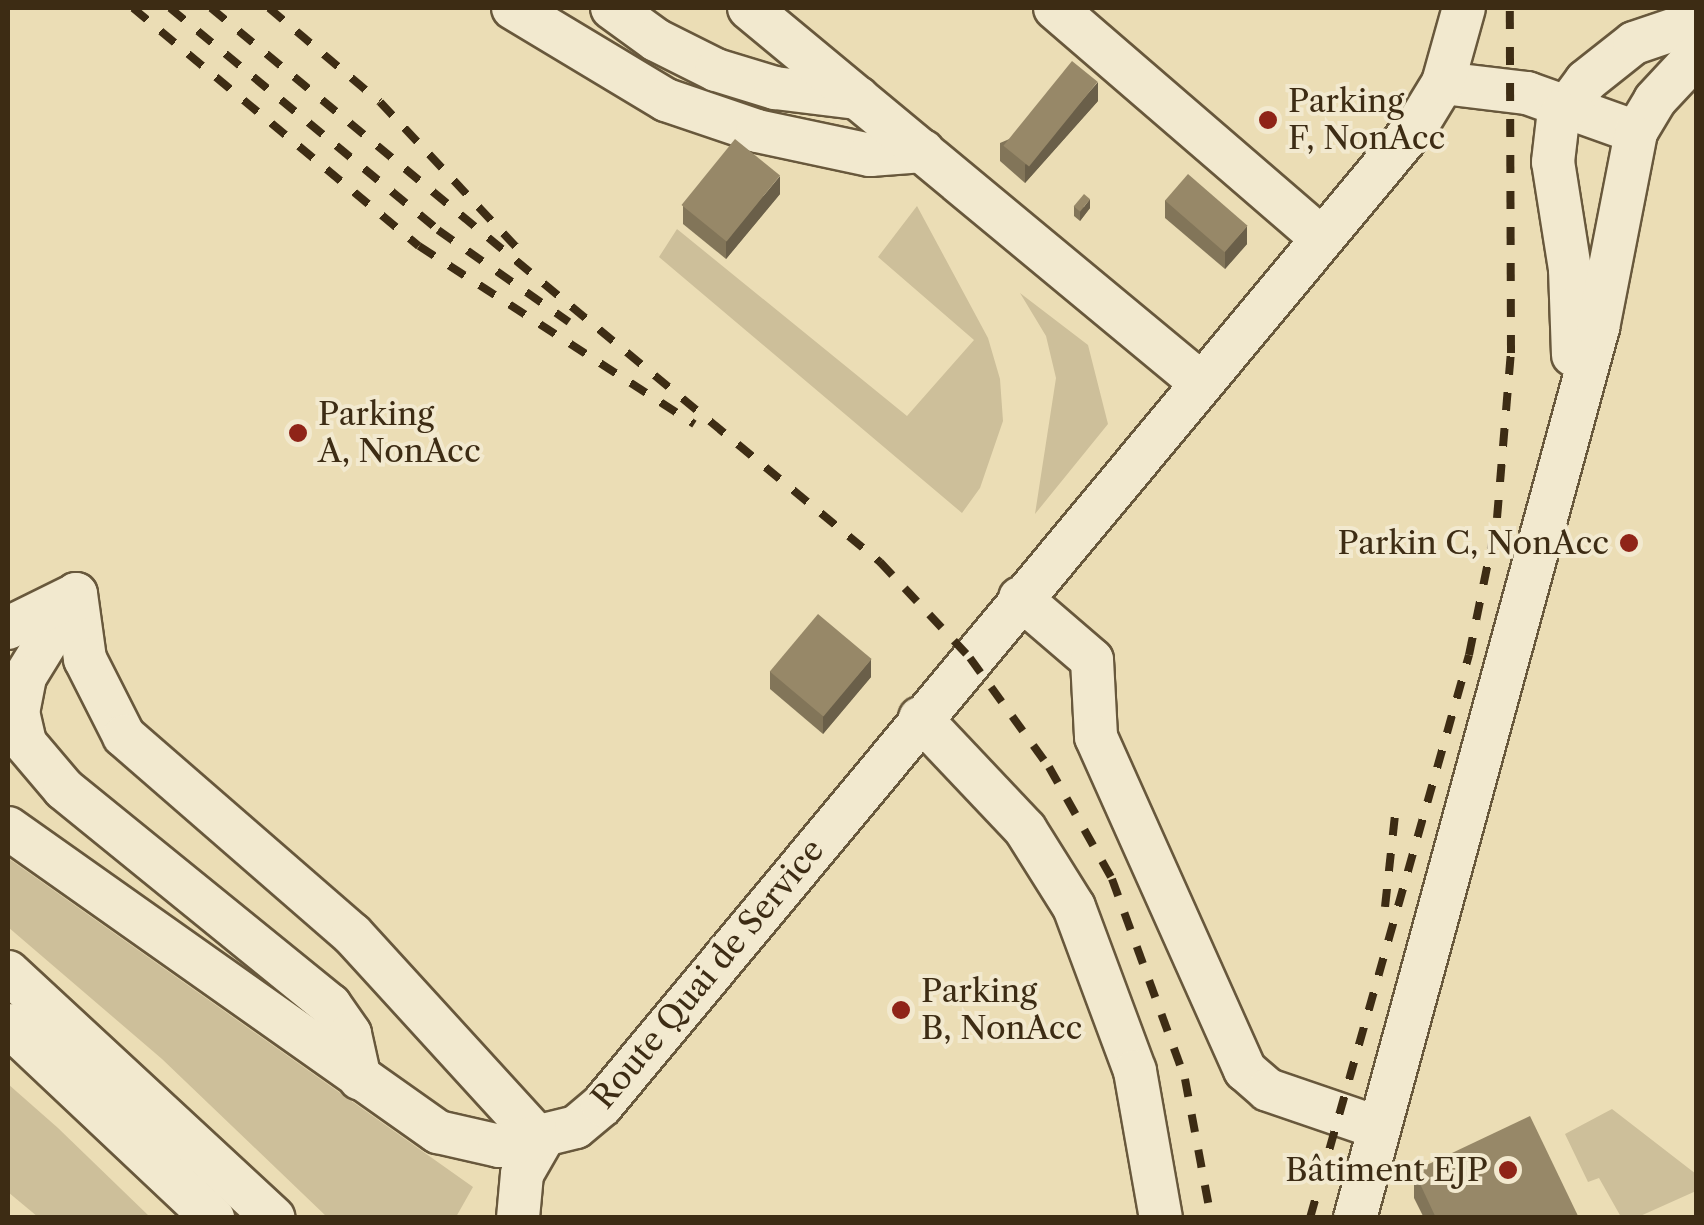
<!DOCTYPE html>
<meta charset="utf-8">
<style>
body{margin:0}
#map{position:relative;width:1704px;height:1225px;overflow:hidden;background:#ebddb5;font-family:"Libre Caslon Text",serif}
div>[style]{position:absolute}
.green>*{inset:0;background:#cdbf9a}
.roads{filter:drop-shadow(2px 0 #68583c) drop-shadow(-2px 0 #68583c) drop-shadow(0 2px #68583c) drop-shadow(0 -2px #68583c)}
.minor>*{height:42px;margin:-21px;padding:0 21px;transform-origin:21px;border-radius:21px;background:#f2e9cf}
.rail>*{height:8px;margin-top:-4px;transform-origin:0;background:repeating-linear-gradient(90deg,#3d2c14 0 18px,transparent 0 36px)}
.wall>*{inset:0;background:#827559}
.shaded-wall>*{inset:0;background:#6a5f49}
.building>*{inset:0;background:#978868;transform-origin:0 0}
.dots>*{width:28px;height:28px;translate:-50% -50%;box-sizing:border-box;border:5px solid #f2e9cf;border-radius:50%}
span{translate:-50% -50%;white-space:nowrap;text-align:center;line-height:1.15;-webkit-text-stroke:8px #f2e9cf;paint-order:stroke}
.poi-label{font-size:32px;color:#3d2c14}
.left{translate:0 -50%;text-align:left}
.right{translate:-100% -50%;text-align:right}
.street-label{font-size:32px;color:#3d2c14}
.frame{position:absolute;inset:0;border:10px solid #3d2c14;pointer-events:none}
</style>
<div id="map">
<div class="green">
<i style="clip-path:polygon(917px 206px,988px 338px,1000px 379px,1003px 421px,980px 488px,962px 513px,659px 257px,677px 229px,907px 416px,974px 340px,878px 257px)"></i>
<i style="clip-path:polygon(1020px 293px,1088px 345px,1108px 424px,1035px 514px,1056px 378px,1046px 336px)"></i>
<i style="clip-path:polygon(8px 858px,473px 1187px,456px 1217px,327px 1217px,162px 1059px,8px 927px)"></i>
<i style="clip-path:polygon(8px 1084px,58px 1128px,150px 1217px,38px 1217px,8px 1192px)"></i>
<i style="clip-path:polygon(1612px 1109px,1696px 1174px,1696px 1191px,1638px 1217px,1621px 1217px,1599px 1178px,1588px 1182px,1565px 1134px)"></i>
</div>
<div class="roads">
<div class="minor">
<i style="left:513px;top:8px;width:179px;rotate:31deg"></i>
<i style="left:666px;top:100px;width:96px;rotate:18.8deg"></i>
<i style="left:757px;top:131px;width:116px;rotate:12deg"></i>
<i style="left:870px;top:155px;width:53px;rotate:-4.3deg"></i>
<i style="left:612px;top:8px;width:54px;rotate:36deg"></i>
<i style="left:656px;top:40px;width:67px;rotate:26.6deg"></i>
<i style="left:716px;top:70px;width:62px;rotate:17deg"></i>
<i style="left:775px;top:88px;width:84px;rotate:6.9deg"></i>
<i style="left:749px;top:8px;width:586px;rotate:39.67deg"></i>
<i style="left:1055px;top:8px;width:352px;rotate:40.8deg"></i>
<i style="left:1443px;top:83px;width:85px;rotate:6.8deg"></i>
<i style="left:1527px;top:93px;width:116px;rotate:19.7deg"></i>
<i style="left:1573px;top:355px;width:86px;rotate:-92deg"></i>
<i style="left:1570px;top:269px;width:108px;rotate:-99deg"></i>
<i style="left:1553px;top:162px;width:43px;rotate:-83.4deg"></i>
<i style="left:1558px;top:119px;width:47px;rotate:-53.6deg"></i>
<i style="left:1586px;top:81px;width:61px;rotate:-38.4deg"></i>
<i style="left:1634px;top:43px;width:65px;rotate:-18.7deg"></i>
<i style="left:76px;top:594px;width:66px;rotate:82.1deg"></i>
<i style="left:85px;top:659px;width:86px;rotate:63.1deg"></i>
<i style="left:124px;top:736px;width:302px;rotate:41deg"></i>
<i style="left:352px;top:934px;width:280px;rotate:47.6deg"></i>
<i style="left:541px;top:1141px;width:38px;rotate:120deg"></i>
<i style="left:522px;top:1174px;width:44px;rotate:95.2deg"></i>
<i style="left:76px;top:594px;width:97px;rotate:121.6deg"></i>
<i style="left:25px;top:677px;width:36px;rotate:101deg"></i>
<i style="left:18px;top:712px;width:32px;rotate:77deg"></i>
<i style="left:25px;top:743px;width:60px;rotate:49.7deg"></i>
<i style="left:64px;top:789px;width:343px;rotate:39.1deg"></i>
<i style="left:330px;top:1005px;width:35px;rotate:55deg"></i>
<i style="left:350px;top:1034px;width:46px;rotate:77.5deg"></i>
<i style="left:1020px;top:598px;width:95px;rotate:40.7deg"></i>
<i style="left:1092px;top:660px;width:77px;rotate:87deg"></i>
<i style="left:1096px;top:737px;width:365px;rotate:65.9deg"></i>
<i style="left:1245px;top:1070px;width:30px;rotate:41deg"></i>
<i style="left:1268px;top:1090px;width:117px;rotate:18.9deg"></i>
<i style="left:8px;top:628px;width:70px;rotate:-26.2deg"></i>
<i style="left:920px;top:718px;width:153px;rotate:46.6deg"></i>
<i style="left:1025px;top:829px;width:92px;rotate:57.9deg"></i>
<i style="left:1074px;top:907px;width:175px;rotate:69.6deg"></i>
<i style="left:1135px;top:1071px;width:149px;rotate:80deg"></i>
<i style="left:8px;top:828px;width:527px;rotate:35.26deg"></i>
<i style="left:438px;top:1132px;width:63px;rotate:12.9deg"></i>
<i style="left:499px;top:1146px;width:79px;rotate:-13.9deg"></i>
<i style="left:576px;top:1127px;width:34px;rotate:-40deg"></i>
<i style="left:602px;top:1105px;width:1276px;rotate:-50.25deg"></i>
<i style="left:1418px;top:124px;width:48px;rotate:-58.6deg"></i>
<i style="left:1443px;top:83px;width:78px;rotate:-74.4deg"></i>
<i style="left:8px;top:972px;width:362px;rotate:42.8deg"></i>
<i style="left:8px;top:1025px;width:282px;rotate:43.3deg"></i>
<i style="left:1355px;top:1218px;width:923px;rotate:-74.73deg"></i>
<i style="left:1598px;top:328px;width:200px;rotate:-79deg"></i>
<i style="left:1636px;top:132px;width:37px;rotate:-59deg"></i>
<i style="left:1655px;top:100px;width:60px;rotate:-47deg"></i>
</div>
</div>
<div class="rail">
<i style="left:133px;top:8px;width:372px;rotate:39.8deg"></i>
<i style="left:419px;top:246px;width:328px;rotate:32.9deg"></i>
<i style="left:170px;top:8px;width:348px;rotate:39.6deg"></i>
<i style="left:438px;top:230px;width:160px;rotate:35.1deg"></i>
<i style="left:211px;top:8px;width:869px;rotate:39.63deg"></i>
<i style="left:880px;top:562px;width:132px;rotate:46.8deg"></i>
<i style="left:970px;top:658px;width:135px;rotate:54.1deg"></i>
<i style="left:1049px;top:767px;width:129px;rotate:60.6deg"></i>
<i style="left:1112px;top:879px;width:213px;rotate:69.9deg"></i>
<i style="left:1185px;top:1079px;width:141px;rotate:79.4deg"></i>
<i style="left:269px;top:8px;width:145px;rotate:40.3deg"></i>
<i style="left:380px;top:102px;width:202px;rotate:46.8deg"></i>
<i style="left:1385px;top:907px;width:102px;rotate:-83.8deg"></i>
<i style="left:1310px;top:1218px;width:585px;rotate:-74.23deg"></i>
<i style="left:1469px;top:655px;width:140px;rotate:-78.4deg"></i>
<i style="left:1497px;top:518px;width:166px;rotate:-85.2deg"></i>
<i style="left:1511px;top:353px;width:345px;rotate:-90.2deg"></i>
</div>
<div class="wall">
<i style="clip-path:polygon(1098px 101px,1025px 183px,1000px 161px,1000px 143px)"></i>
<i style="clip-path:polygon(780px 194px,726px 259px,683px 224px,683px 206px)"></i>
<i style="clip-path:polygon(1165px 200px,1247px 244px,1225px 269px,1165px 218px)"></i>
<i style="clip-path:polygon(1074px 206px,1090px 208px,1080px 221px,1074px 216px)"></i>
<i style="clip-path:polygon(770px 671px,871px 677px,823px 734px,770px 689px)"></i>
<i style="clip-path:polygon(1414px 1171px,1579px 1218px,1424px 1218px,1414px 1198px)"></i>
</div>
<div class="shaded-wall">
<i style="clip-path:polygon(1098px 82px,1098px 101px,1025px 183px,1025px 165px)"></i>
<i style="clip-path:polygon(780px 176px,780px 194px,726px 259px,726px 241px)"></i>
<i style="clip-path:polygon(1090px 199px,1090px 208px,1080px 221px,1080px 212px)"></i>
<i style="clip-path:polygon(1247px 226px,1247px 244px,1225px 269px,1225px 251px)"></i>
<i style="clip-path:polygon(871px 659px,871px 677px,823px 734px,823px 716px)"></i>
</div>
<div class="building">
<i style="left:1072px;top:61px;width:33px;height:109px;rotate:39deg"></i>
<i style="left:735px;top:139px;width:58px;height:85px;rotate:39deg"></i>
<i style="left:1188px;top:174px;width:79px;height:35px;rotate:41deg"></i>
<i style="left:1084px;top:194px;width:8px;height:16px;rotate:40deg"></i>
<i style="left:818px;top:614px;width:70px;height:75px;rotate:40deg"></i>
<i style="clip-path:polygon(1530px 1116px,1579px 1218px,1436px 1218px,1414px 1171px)"></i>
</div>
<div class="dots">
<i style="left:1268px;top:120px;background:#8f2418"></i>
<i style="left:298px;top:433px;background:#8f2418"></i>
<i style="left:1629px;top:543px;background:#8f2418"></i>
<i style="left:901px;top:1010px;background:#8f2418"></i>
<i style="left:1508px;top:1170px;background:#8f2418"></i>
</div>
<div class="poi-label">
<span class="left" style="left:1288px;top:120px">Parking<br>F, NonAcc</span>
<span class="left" style="left:318px;top:433px">Parking<br>A, NonAcc</span>
<span class="right" style="left:1609px;top:543px">Parkin C, NonAcc</span>
<span class="left" style="left:921px;top:1010px">Parking<br>B, NonAcc</span>
<span class="right" style="left:1488px;top:1170px">Bâtiment EJP</span>
</div>
<div class="street-label">
<span style="left:708px;top:974px;rotate:-50deg">Route Quai de Service</span>
</div>
<div class="frame"></div>
</div>
